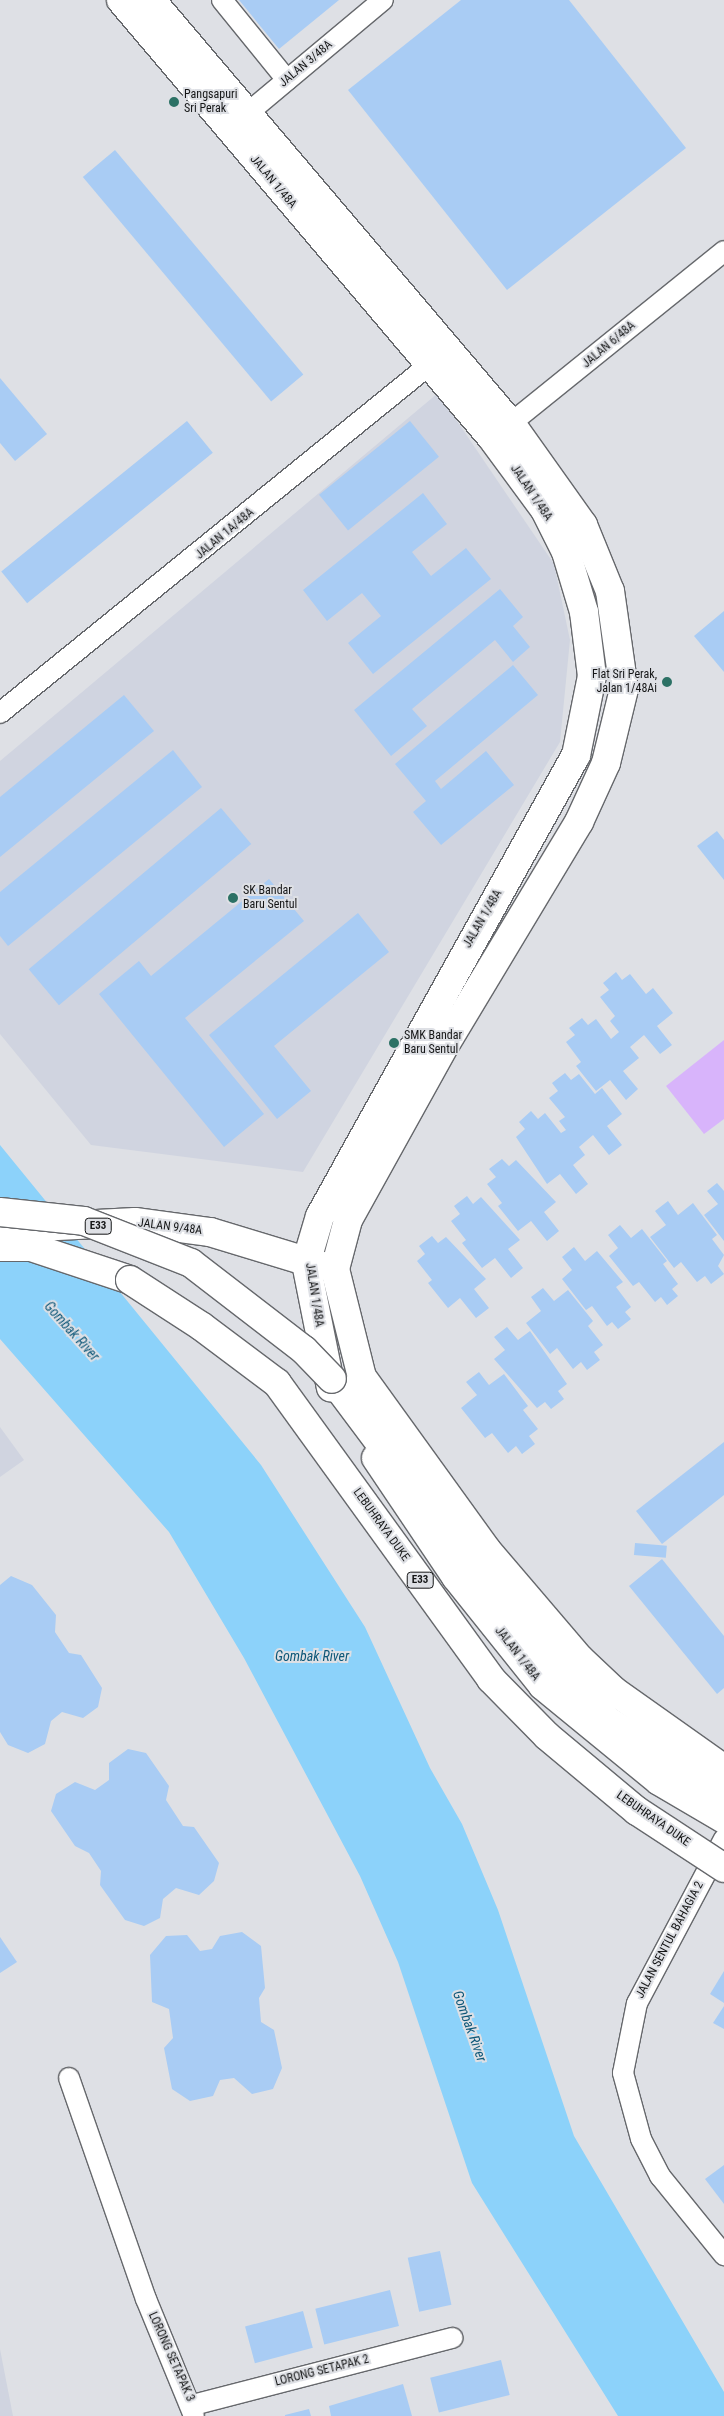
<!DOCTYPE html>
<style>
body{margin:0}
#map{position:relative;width:724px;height:2416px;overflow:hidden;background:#dee0e5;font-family:"Roboto Condensed",sans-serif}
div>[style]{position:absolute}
.built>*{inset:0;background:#d0d4e0}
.green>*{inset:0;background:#d8b4fb}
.water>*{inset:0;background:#8cd2fa}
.building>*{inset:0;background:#a9ccf4;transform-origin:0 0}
.roads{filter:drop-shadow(1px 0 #66686c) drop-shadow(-1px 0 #66686c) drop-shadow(0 1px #66686c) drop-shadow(0 -1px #66686c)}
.minor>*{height:20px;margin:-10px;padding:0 10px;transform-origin:10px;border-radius:10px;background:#fff}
.secondary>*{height:28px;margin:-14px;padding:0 14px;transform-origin:14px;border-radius:14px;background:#fff}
.motorway>*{height:28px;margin:-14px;padding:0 14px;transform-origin:14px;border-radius:14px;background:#fff}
.bridges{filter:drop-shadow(1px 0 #66686c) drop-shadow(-1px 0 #66686c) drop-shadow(0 1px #66686c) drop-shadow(0 -1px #66686c)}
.motorway-bridge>*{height:28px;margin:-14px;padding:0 14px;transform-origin:14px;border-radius:14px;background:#fff}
.dots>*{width:14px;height:14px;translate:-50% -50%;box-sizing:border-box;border:2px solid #dee0e5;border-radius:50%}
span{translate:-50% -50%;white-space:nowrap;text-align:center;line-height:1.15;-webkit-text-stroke:4px #dee0e5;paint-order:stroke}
.shield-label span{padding:1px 4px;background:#dee0e5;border:1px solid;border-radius:4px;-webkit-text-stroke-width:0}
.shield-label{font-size:11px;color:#151617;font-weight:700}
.street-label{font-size:12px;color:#151617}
.poi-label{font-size:12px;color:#151617}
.left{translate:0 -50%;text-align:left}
.right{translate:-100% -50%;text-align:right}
.water-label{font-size:14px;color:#0d5778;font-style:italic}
</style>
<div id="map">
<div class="built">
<i style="clip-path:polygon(438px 393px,554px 564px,570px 640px,560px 742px,303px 1172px,91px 1145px,0 1034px,0 761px)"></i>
<i style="clip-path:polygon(0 1427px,24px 1460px,0 1477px)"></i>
<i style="clip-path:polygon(0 2349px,13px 2416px,0 2416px)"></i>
</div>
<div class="green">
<i style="clip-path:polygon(724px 1040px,724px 1119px,704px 1134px,666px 1086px)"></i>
</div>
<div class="water">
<i style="clip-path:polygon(0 1145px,261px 1465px,365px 1627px,430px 1768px,462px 1824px,498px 1910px,574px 2136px,724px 2392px,724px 2416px,618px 2416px,472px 2183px,398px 1962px,360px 1876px,244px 1658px,169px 1532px,0 1339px)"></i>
</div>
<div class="building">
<i style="clip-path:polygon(239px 0,339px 0,279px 49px)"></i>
<i style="clip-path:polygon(461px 0,569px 0,686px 148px,507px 290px,348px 90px)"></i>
<i style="left:115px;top:150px;width:293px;height:42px;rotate:50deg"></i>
<i style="clip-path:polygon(0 378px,47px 434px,15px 461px,0 443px)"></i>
<i style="left:187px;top:421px;width:41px;height:239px;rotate:51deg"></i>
<i style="left:410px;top:421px;width:46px;height:117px;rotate:51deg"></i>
<i style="clip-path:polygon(423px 493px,447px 524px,412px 552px,431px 576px,466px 548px,491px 579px,373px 674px,348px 643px,381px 616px,362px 593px,327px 621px,303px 590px)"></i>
<i style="clip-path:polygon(500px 589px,523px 617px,513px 626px,530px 647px,513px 662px,495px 640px,412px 709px,427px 726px,391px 756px,354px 710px)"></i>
<i style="clip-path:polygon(724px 611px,724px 672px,694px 636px)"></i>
<i style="clip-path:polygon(513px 665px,538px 695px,435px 781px,441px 789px,486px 751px,514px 785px,441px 845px,413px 812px,426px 801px,395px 764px)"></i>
<i style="clip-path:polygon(124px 695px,154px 731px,0 857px,0 797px)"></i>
<i style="clip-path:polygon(173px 750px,202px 787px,8px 946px,0 936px,0 892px)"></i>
<i style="left:221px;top:808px;width:47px;height:251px;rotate:50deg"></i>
<i style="clip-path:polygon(717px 831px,724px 840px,724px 880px,697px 846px)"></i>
<i style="clip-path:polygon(269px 879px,304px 921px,185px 1018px,264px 1114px,224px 1147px,99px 994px,139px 961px,151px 976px)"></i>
<i style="clip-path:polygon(358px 913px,389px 952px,274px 1046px,311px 1091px,277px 1119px,209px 1035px)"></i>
<i style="clip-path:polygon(616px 972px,622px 980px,630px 974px,646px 994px,653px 988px,673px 1013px,657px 1026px,672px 1045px,660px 1054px,644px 1035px,630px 1047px,639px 1058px,623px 1071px,638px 1089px,626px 1100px,610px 1080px,596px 1091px,576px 1066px,581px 1062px,566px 1042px,575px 1035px,569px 1028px,582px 1018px,588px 1025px,596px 1019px,611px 1039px,619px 1032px,610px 1021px,615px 1016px,600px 997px,609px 990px,603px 983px)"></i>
<i style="clip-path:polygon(565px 1073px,571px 1080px,579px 1074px,595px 1094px,602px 1088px,622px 1114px,607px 1126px,622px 1145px,609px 1155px,593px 1135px,579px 1147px,585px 1155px,573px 1165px,588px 1184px,576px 1194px,560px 1174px,547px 1184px,516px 1137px,525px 1129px,519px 1122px,531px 1111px,538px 1119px,545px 1113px,561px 1133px,566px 1130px,559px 1121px,565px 1117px,549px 1098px,558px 1091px,552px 1083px)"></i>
<i style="clip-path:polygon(502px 1159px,509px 1166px,516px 1160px,556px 1202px,544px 1212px,559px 1231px,547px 1241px,531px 1221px,518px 1231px,498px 1206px,502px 1203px,487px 1184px,496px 1177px,489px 1169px)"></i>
<i style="clip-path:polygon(717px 1183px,724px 1191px,724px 1241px,704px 1215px,718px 1204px,707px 1191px)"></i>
<i style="clip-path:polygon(467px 1196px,473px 1204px,481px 1197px,520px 1240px,508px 1249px,523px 1268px,511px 1278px,495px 1258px,482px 1268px,462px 1243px,466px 1240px,451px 1221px,460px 1214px,454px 1206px)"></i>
<i style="clip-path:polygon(668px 1201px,678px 1215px,693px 1203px,717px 1235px,712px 1239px,724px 1255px,718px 1266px,724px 1274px,711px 1284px,705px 1276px,697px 1282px,681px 1262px,674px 1268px,650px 1237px,666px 1225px,655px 1211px)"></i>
<i style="clip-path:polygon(620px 1225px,631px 1238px,642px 1229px,667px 1261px,663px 1264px,678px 1284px,672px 1289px,678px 1296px,667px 1305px,661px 1297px,655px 1302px,639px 1282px,633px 1286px,609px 1256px,618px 1248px,608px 1235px)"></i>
<i style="clip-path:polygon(432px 1236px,438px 1243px,446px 1237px,486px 1279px,474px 1289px,489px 1308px,476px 1318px,460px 1298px,448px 1308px,428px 1283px,432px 1280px,417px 1261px,425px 1254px,419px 1246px)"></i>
<i style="clip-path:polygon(574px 1247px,585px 1261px,597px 1251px,623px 1282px,616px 1287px,631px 1307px,625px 1312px,631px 1319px,618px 1329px,612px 1322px,607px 1326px,592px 1306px,586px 1310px,562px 1279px,572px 1270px,562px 1257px)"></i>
<i style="clip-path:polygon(543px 1288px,554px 1301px,568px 1290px,593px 1321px,588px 1326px,603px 1345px,594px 1352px,600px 1360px,587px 1370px,581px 1362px,573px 1369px,557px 1348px,550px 1354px,526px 1323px,541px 1311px,531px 1297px)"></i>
<i style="clip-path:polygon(507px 1327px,518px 1340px,530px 1331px,567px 1384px,558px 1391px,564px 1399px,551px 1409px,545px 1402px,537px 1408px,494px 1359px,505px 1350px,494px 1337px)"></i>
<i style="clip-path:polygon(479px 1372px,489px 1385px,504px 1374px,528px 1406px,523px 1410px,538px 1429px,529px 1436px,535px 1444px,522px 1454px,516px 1446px,508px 1453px,492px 1433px,485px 1438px,461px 1408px,477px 1395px,466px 1382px)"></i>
<i style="clip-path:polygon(724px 1442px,724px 1495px,662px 1544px,636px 1511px)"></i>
<i style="left:635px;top:1543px;width:32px;height:12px;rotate:5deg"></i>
<i style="clip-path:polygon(662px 1559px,724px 1636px,724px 1688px,717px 1694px,629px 1586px)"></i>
<i style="clip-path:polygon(11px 1576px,32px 1585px,56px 1615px,55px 1632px,69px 1653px,81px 1655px,102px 1688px,98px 1707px,83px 1718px,62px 1712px,51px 1721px,45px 1744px,28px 1753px,8px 1745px,0 1732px,0 1585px)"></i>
<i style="clip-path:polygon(128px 1749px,146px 1753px,169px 1786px,166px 1800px,183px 1826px,194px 1827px,219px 1863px,214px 1881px,199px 1895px,176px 1888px,163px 1899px,160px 1918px,144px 1926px,125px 1920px,100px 1885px,101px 1871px,89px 1853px,75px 1846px,51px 1811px,56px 1794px,75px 1782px,95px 1790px,109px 1780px,109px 1763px)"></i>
<i style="clip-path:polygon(242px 1932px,261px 1946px,265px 1988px,259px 1998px,261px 2022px,274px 2030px,282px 2068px,273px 2089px,252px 2094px,234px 2078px,220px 2080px,213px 2096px,190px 2101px,172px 2089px,164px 2048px,173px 2038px,169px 2009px,152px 2002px,150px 1955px,166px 1936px,187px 1935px,200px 1951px,212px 1949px,220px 1936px)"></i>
<i style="clip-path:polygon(0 1937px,17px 1962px,0 1973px)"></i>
<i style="clip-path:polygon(724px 1971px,724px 2003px,710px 1994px)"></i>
<i style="clip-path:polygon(724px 2006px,724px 2029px,713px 2023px)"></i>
<i style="clip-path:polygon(724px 2165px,724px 2204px,705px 2179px)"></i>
<i style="left:440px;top:2251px;width:55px;height:33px;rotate:78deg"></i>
<i style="left:390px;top:2290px;width:37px;height:77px;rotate:76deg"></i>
<i style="left:303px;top:2311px;width:38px;height:60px;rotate:75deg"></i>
<i style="left:501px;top:2360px;width:36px;height:73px;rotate:76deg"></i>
<i style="clip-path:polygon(403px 2384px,412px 2416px,331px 2416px,329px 2406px)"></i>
<i style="clip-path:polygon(309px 2409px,311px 2416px,285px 2416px,285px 2415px)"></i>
</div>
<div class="roads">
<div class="minor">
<i style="left:222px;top:0;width:103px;rotate:50.9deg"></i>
<i style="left:237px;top:122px;width:190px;rotate:-39.9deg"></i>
<i style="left:500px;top:432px;width:288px;rotate:-38.9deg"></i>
<i style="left:0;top:713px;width:565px;rotate:-39.04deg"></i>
<i style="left:724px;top:1839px;width:186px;rotate:117.9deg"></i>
<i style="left:637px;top:2003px;width:71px;rotate:101.3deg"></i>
<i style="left:623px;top:2073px;width:68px;rotate:74.7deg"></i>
<i style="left:641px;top:2139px;width:42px;rotate:62.8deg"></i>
<i style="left:660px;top:2176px;width:102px;rotate:51deg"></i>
<i style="left:69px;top:2078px;width:234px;rotate:70.8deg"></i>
<i style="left:146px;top:2299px;width:126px;rotate:67.7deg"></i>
<i style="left:193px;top:2405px;width:268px;rotate:-14.5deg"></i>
</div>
<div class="secondary">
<i style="left:121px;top:0;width:574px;rotate:49.73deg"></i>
<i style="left:492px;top:438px;width:89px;rotate:53.6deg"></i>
<i style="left:545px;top:510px;width:47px;rotate:63.4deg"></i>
<i style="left:566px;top:552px;width:63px;rotate:73.3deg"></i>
<i style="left:584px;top:612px;width:64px;rotate:82.9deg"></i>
<i style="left:592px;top:676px;width:81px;rotate:101.4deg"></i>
<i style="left:576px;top:755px;width:527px;rotate:119.04deg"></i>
<i style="left:320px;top:1216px;width:49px;rotate:106.6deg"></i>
<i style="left:306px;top:1263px;width:127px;rotate:78.7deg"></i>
<i style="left:151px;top:0;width:558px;rotate:49.66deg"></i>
<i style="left:512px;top:425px;width:123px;rotate:54.6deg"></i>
<i style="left:583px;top:525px;width:71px;rotate:67.8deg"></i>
<i style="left:610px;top:591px;width:99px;rotate:81.9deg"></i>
<i style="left:624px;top:689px;width:76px;rotate:103.7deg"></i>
<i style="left:606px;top:763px;width:65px;rotate:114.6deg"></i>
<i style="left:579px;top:822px;width:258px;rotate:121deg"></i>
<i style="left:446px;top:1043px;width:202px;rotate:119deg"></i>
<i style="left:348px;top:1220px;width:51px;rotate:104.9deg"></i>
<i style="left:335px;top:1269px;width:111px;rotate:76deg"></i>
<i style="left:362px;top:1377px;width:212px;rotate:54.2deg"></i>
<i style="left:486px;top:1549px;width:145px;rotate:49.5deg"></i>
<i style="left:580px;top:1659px;width:47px;rotate:43.3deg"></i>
<i style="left:614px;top:1691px;width:135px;rotate:35.3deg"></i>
<i style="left:0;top:1229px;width:135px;rotate:-3deg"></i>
<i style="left:135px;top:1222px;width:76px;rotate:7.6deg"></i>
<i style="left:210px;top:1232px;width:117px;rotate:16.9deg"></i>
<i style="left:376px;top:1458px;width:143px;rotate:56.1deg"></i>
<i style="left:456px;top:1577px;width:139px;rotate:51.4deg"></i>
<i style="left:543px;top:1686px;width:150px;rotate:39.3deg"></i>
<i style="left:659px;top:1781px;width:75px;rotate:30.3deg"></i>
</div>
<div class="motorway">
<i style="left:0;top:1247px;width:31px"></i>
<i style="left:31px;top:1247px;width:104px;rotate:18.4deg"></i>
<i style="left:332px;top:1379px;width:319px;rotate:53.2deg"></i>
<i style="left:523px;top:1634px;width:120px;rotate:45.7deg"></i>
<i style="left:607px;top:1720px;width:139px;rotate:32.7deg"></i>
</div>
</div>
<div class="bridges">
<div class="motorway-bridge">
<i style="left:0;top:1212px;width:84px;rotate:6.1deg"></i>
<i style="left:84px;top:1221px;width:115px;rotate:21.4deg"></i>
<i style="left:191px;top:1263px;width:143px;rotate:37.6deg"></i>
<i style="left:304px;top:1350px;width:40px;rotate:46deg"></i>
<i style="left:130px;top:1280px;width:85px;rotate:32.9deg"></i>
<i style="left:201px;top:1326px;width:95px;rotate:36.9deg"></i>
<i style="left:277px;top:1383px;width:365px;rotate:54.1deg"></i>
<i style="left:491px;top:1679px;width:80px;rotate:45.5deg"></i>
<i style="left:547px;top:1736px;width:117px;rotate:39.8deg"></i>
<i style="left:637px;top:1811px;width:104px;rotate:33.2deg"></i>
</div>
</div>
<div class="dots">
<i style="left:174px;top:102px;background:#2c7165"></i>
<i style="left:667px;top:682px;background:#2c7165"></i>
<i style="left:233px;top:898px;background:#2c7165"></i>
<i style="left:394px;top:1043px;background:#2c7165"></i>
</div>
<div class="shield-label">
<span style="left:98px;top:1226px">E33</span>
<span style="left:420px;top:1580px">E33</span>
</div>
<div class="street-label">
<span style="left:306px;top:64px;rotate:-40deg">JALAN 3/48A</span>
<span style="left:273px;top:182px;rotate:50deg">JALAN 1/48A</span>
<span style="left:609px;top:345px;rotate:-40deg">JALAN 6/48A</span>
<span style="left:531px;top:493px;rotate:56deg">JALAN 1/48A</span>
<span style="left:225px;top:534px;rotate:-40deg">JALAN 1A/48A</span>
<span style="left:483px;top:919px;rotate:-60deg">JALAN 1/48A</span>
<span style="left:170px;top:1227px;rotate:7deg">JALAN 9/48A</span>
<span style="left:314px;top:1295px;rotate:81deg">JALAN 1/48A</span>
<span style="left:381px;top:1525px;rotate:54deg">LEBUHRAYA DUKE</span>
<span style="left:517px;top:1654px;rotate:52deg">JALAN 1/48A</span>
<span style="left:653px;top:1819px;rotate:35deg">LEBUHRAYA DUKE</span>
<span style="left:670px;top:1940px;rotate:-62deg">JALAN SENTUL BAHAGIA 2</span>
<span style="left:171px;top:2357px;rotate:66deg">LORONG SETAPAK 3</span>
<span style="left:322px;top:2371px;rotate:-14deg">LORONG SETAPAK 2</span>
</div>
<div class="poi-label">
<span class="left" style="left:184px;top:102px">Pangsapuri<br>Sri Perak</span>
<span class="right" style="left:657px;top:682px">Flat Sri Perak,<br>Jalan 1/48Ai</span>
<span class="left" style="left:243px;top:898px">SK Bandar<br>Baru Sentul</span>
<span class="left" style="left:404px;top:1043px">SMK Bandar<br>Baru Sentul</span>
</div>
<div class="water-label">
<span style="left:72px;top:1331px;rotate:48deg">Gombak River</span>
<span style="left:312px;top:1656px">Gombak River</span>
<span style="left:470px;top:2026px;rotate:70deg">Gombak River</span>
</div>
</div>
